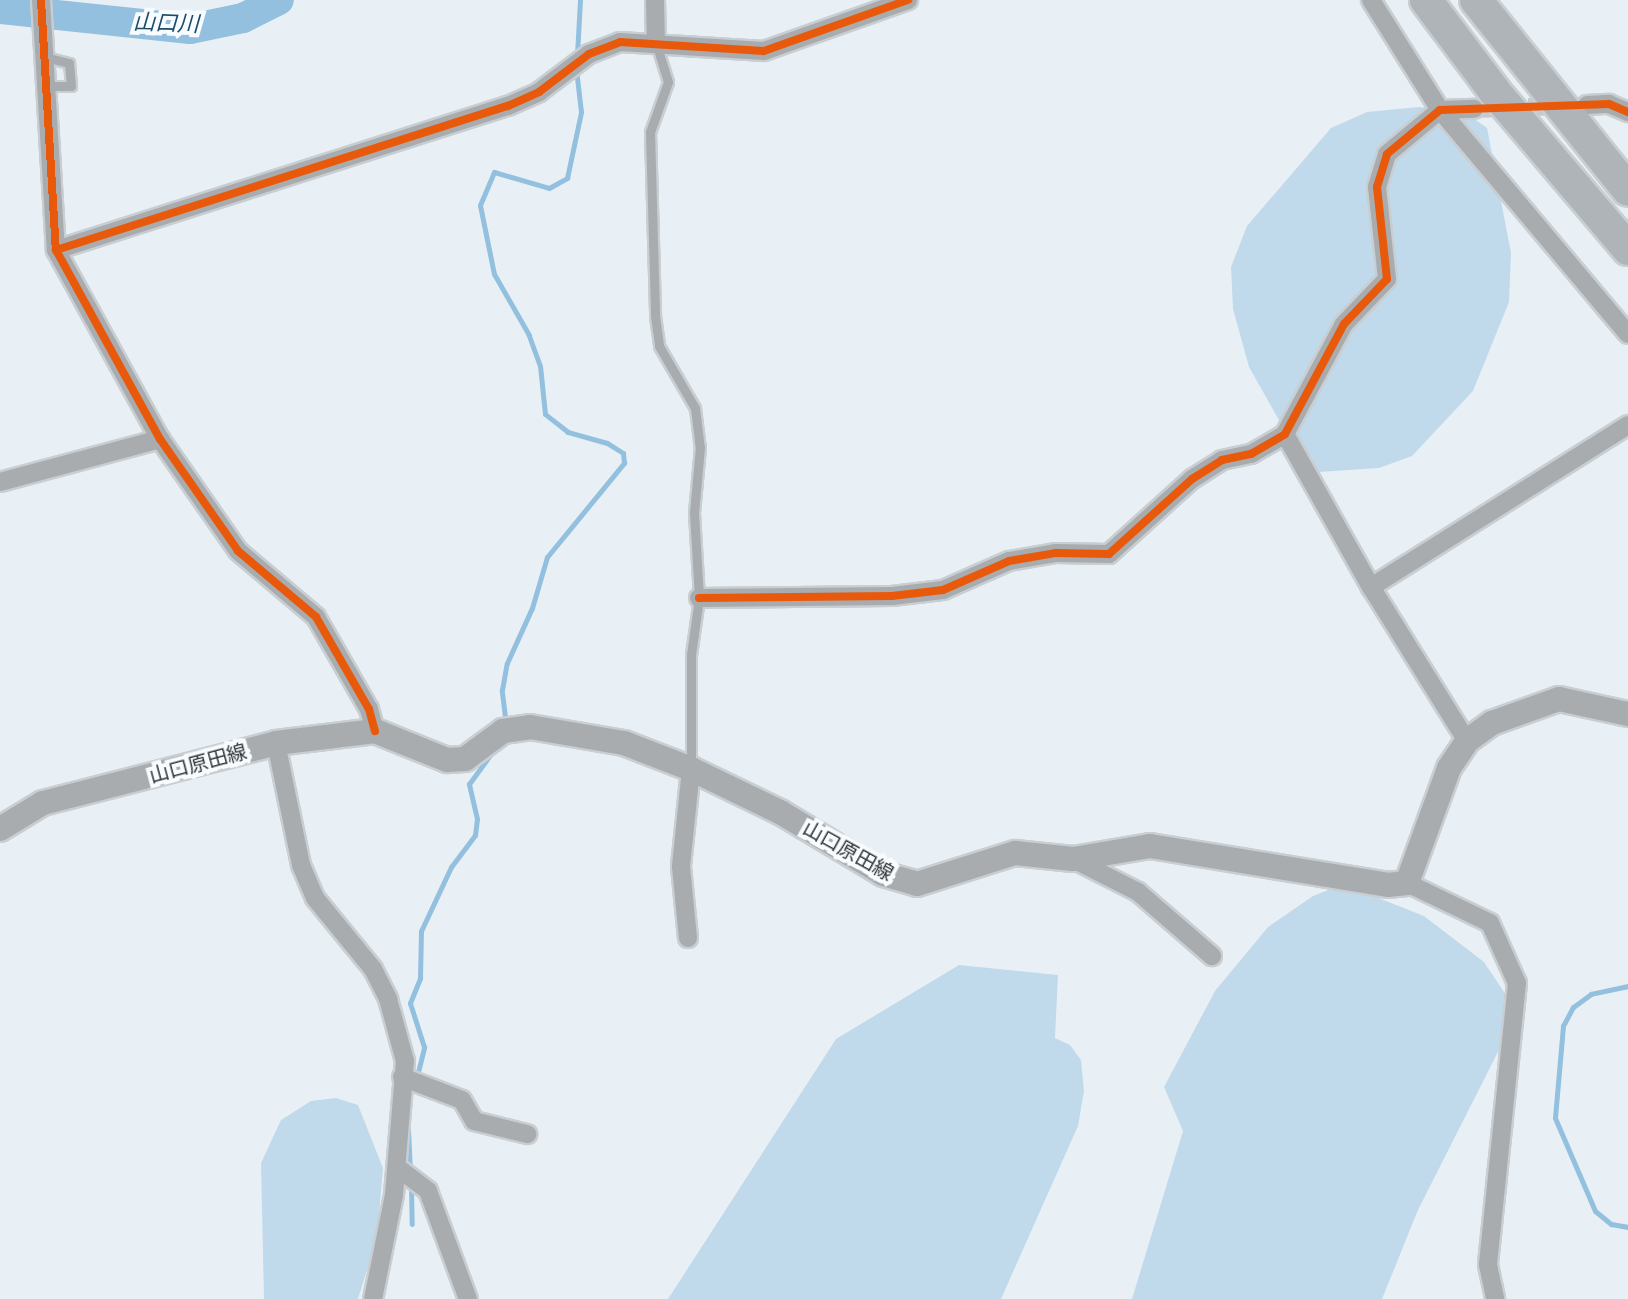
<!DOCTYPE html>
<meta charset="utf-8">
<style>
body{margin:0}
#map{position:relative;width:1628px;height:1299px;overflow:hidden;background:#e9f0f5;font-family:"Public Sans","Noto Sans JP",sans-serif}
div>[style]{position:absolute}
.green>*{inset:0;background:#c0daeb}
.stream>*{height:5px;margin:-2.5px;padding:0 2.5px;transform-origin:2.5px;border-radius:2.5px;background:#92c0de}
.river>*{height:30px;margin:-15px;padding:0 15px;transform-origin:15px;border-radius:15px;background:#92c0de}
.minor-tunnel>*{height:18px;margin-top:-9px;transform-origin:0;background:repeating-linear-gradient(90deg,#c4cacf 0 18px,transparent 0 27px)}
.roads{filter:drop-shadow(2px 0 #c8ced2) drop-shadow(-2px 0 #c8ced2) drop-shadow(0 2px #c8ced2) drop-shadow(0 -2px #c8ced2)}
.service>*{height:9px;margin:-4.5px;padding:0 4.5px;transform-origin:4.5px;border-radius:4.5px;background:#a8acae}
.minor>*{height:18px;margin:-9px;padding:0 9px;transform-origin:9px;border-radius:9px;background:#a8acae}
.secondary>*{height:24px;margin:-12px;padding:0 12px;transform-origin:12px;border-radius:12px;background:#a8acae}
.motorway>*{height:32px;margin:-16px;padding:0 16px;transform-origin:16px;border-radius:16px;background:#afb4b9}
.cycleway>*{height:8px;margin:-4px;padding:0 4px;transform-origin:4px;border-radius:4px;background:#e8590c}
span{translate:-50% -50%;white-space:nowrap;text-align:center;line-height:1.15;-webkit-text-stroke:8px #f9fcfe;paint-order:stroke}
.street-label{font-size:20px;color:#2e3438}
.water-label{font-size:22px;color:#1a4c68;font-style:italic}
</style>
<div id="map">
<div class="green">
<i style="clip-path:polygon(1419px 107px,1466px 113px,1487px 128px,1511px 253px,1509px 302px,1473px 391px,1412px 456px,1379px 468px,1319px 472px,1302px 461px,1249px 367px,1233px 309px,1231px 267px,1247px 226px,1331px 128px,1367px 112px)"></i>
<i style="clip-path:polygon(1343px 884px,1424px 916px,1484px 962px,1508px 998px,1505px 1038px,1418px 1210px,1382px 1299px,1132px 1299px,1183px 1131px,1164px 1087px,1215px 991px,1268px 927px,1313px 896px)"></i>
<i style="clip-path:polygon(959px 965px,1058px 975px,1055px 1038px,1070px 1045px,1081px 1060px,1084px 1091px,1078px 1126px,1001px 1299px,668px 1299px,836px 1039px)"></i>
<i style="clip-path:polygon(336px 1098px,358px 1105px,383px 1168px,377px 1238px,358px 1299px,264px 1299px,261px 1163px,281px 1120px,311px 1101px)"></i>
</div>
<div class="stream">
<i style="left:577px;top:55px;width:55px;rotate:-86.9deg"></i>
<i style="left:506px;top:725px;width:35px;rotate:-97deg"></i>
<i style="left:502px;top:690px;width:27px;rotate:-80deg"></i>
<i style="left:507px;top:663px;width:60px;rotate:-65.6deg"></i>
<i style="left:532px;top:608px;width:53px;rotate:-73.6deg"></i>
<i style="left:547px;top:557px;width:122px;rotate:-50.7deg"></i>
<i style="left:624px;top:463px;width:10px;rotate:-96deg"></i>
<i style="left:623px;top:453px;width:19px;rotate:-148deg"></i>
<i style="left:607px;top:443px;width:41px;rotate:-164.2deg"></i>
<i style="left:568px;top:432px;width:29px;rotate:-142deg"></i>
<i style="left:545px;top:414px;width:48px;rotate:-95.9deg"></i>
<i style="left:540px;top:366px;width:33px;rotate:-110deg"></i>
<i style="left:529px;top:335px;width:70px;rotate:-119.8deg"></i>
<i style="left:494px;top:274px;width:70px;rotate:-101.5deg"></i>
<i style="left:480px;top:205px;width:36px;rotate:-67deg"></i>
<i style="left:494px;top:172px;width:57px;rotate:16.2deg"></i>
<i style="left:549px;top:188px;width:21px;rotate:-29deg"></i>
<i style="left:567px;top:178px;width:67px;rotate:-78deg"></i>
<i style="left:581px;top:112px;width:43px;rotate:-96.6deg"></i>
<i style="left:1628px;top:986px;width:38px;rotate:168deg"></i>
<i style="left:1591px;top:994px;width:22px;rotate:144deg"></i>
<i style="left:1573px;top:1007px;width:21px;rotate:118deg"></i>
<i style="left:1563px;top:1026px;width:92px;rotate:95deg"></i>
<i style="left:1555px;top:1118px;width:101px;rotate:66.7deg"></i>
<i style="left:1595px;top:1211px;width:21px;rotate:39deg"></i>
<i style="left:1611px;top:1224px;width:17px;rotate:10deg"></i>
<i style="left:417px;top:1076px;width:30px;rotate:-76deg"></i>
<i style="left:424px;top:1047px;width:46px;rotate:-107.7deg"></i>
<i style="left:410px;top:1003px;width:27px;rotate:-68deg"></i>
<i style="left:420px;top:978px;width:47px;rotate:-88.8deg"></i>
<i style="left:421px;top:931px;width:71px;rotate:-64.9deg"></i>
<i style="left:451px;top:867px;width:40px;rotate:-53deg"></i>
<i style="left:475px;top:835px;width:16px;rotate:-83deg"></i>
<i style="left:477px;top:819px;width:36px;rotate:-103deg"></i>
<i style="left:469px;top:784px;width:41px;rotate:-54deg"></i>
<i style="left:408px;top:1129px;width:42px;rotate:87.3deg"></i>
<i style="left:411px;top:1185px;width:39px;rotate:89deg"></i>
</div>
<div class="river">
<i style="left:0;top:9px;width:191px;rotate:6deg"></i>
<i style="left:190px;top:29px;width:54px;rotate:-11.7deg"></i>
<i style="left:243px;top:18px;width:40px;rotate:-26.6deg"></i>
</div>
<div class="minor-tunnel">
<i style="left:1474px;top:109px;width:89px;rotate:-1.9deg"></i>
</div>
<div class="roads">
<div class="service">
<i style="left:656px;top:43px;width:41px;rotate:72.9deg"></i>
<i style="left:668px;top:82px;width:53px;rotate:109.8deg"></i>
<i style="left:650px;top:132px;width:184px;rotate:88.4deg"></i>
<i style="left:655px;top:316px;width:30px;rotate:82deg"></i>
<i style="left:659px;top:346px;width:72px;rotate:59.9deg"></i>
<i style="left:695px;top:408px;width:39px;rotate:83deg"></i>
<i style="left:700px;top:447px;width:66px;rotate:95.2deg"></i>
<i style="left:694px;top:513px;width:85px;rotate:86.6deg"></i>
<i style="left:699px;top:598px;width:58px;rotate:98deg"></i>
<i style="left:691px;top:655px;width:112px;rotate:90deg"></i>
<i style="left:45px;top:57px;width:25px;rotate:14deg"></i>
<i style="left:69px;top:63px;width:23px;rotate:85deg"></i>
<i style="left:71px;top:86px;width:24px;rotate:180deg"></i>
</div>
<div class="minor">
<i style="left:41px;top:0;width:250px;rotate:86.6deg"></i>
<i style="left:56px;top:250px;width:216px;rotate:61.2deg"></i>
<i style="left:160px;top:439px;width:136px;rotate:55.1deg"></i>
<i style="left:238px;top:551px;width:102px;rotate:40.2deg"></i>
<i style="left:316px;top:617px;width:106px;rotate:60.1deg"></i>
<i style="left:369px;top:709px;width:23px;rotate:75deg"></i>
<i style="left:655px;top:0;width:43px;rotate:88.7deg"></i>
<i style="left:1371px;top:0;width:130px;rotate:57.9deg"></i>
<i style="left:1440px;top:110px;width:292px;rotate:50deg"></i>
<i style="left:1587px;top:105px;width:22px;rotate:-3deg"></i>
<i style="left:1609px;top:104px;width:21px;rotate:23deg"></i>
<i style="left:56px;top:250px;width:474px;rotate:-17.7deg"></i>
<i style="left:508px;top:106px;width:34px;rotate:-24deg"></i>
<i style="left:539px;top:92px;width:63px;rotate:-37.2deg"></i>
<i style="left:589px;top:54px;width:33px;rotate:-21deg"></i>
<i style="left:620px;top:42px;width:144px;rotate:3.6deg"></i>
<i style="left:764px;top:51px;width:153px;rotate:-19.5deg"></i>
<i style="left:1285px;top:434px;width:176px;rotate:60.7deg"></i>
<i style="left:1371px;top:587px;width:181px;rotate:58.1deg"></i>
<i style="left:0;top:482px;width:166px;rotate:-15deg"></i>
<i style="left:1371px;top:587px;width:304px;rotate:-32.2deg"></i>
<i style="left:699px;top:598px;width:193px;rotate:-0.6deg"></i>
<i style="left:892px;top:596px;width:51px;rotate:-6.7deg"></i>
<i style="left:943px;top:590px;width:72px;rotate:-23.7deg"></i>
<i style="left:1009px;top:561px;width:48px;rotate:-9.7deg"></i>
<i style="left:1056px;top:553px;width:53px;rotate:1.1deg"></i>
<i style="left:1109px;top:554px;width:112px;rotate:-42.1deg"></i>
<i style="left:1192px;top:479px;width:36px;rotate:-32deg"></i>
<i style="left:1222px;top:460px;width:30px;rotate:-12deg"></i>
<i style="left:1251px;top:454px;width:39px;rotate:-30deg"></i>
<i style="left:1285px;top:434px;width:125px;rotate:-61.8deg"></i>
<i style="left:1344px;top:324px;width:62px;rotate:-46.3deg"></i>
<i style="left:1387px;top:279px;width:93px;rotate:-96.2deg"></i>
<i style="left:1377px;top:187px;width:34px;rotate:-73deg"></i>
<i style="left:1387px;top:154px;width:69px;rotate:-39.7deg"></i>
<i style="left:1440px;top:110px;width:34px;rotate:-2deg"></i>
<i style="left:276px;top:743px;width:125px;rotate:78.4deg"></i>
<i style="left:301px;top:865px;width:36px;rotate:67deg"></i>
<i style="left:315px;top:898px;width:92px;rotate:50.8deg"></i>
<i style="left:373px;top:969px;width:34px;rotate:63deg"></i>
<i style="left:388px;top:999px;width:64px;rotate:74.7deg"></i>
<i style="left:405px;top:1061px;width:134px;rotate:94.7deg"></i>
<i style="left:394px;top:1195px;width:106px;rotate:101.4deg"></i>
<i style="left:1073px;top:859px;width:73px;rotate:26.9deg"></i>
<i style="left:1138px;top:892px;width:98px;rotate:40.9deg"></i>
<i style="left:1407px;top:883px;width:92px;rotate:25.7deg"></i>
<i style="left:1490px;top:923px;width:66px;rotate:65.8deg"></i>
<i style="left:1517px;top:983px;width:283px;rotate:95.9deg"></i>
<i style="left:1488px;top:1265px;width:35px;rotate:78deg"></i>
<i style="left:688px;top:938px;width:72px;rotate:-95.6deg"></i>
<i style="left:681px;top:866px;width:98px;rotate:-84.1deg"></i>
<i style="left:402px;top:1077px;width:64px;rotate:21deg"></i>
<i style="left:462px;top:1100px;width:24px;rotate:60deg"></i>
<i style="left:474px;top:1121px;width:55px;rotate:13.8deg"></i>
<i style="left:398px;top:1168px;width:38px;rotate:37deg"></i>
<i style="left:428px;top:1191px;width:115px;rotate:69.7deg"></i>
</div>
<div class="secondary">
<i style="left:0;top:829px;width:50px;rotate:-31.2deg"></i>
<i style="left:43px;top:803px;width:241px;rotate:-14.4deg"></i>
<i style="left:276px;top:743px;width:100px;rotate:-6.9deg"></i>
<i style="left:375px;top:731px;width:78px;rotate:21.9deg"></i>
<i style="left:447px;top:760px;width:18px;rotate:-3deg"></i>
<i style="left:465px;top:759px;width:47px;rotate:-36.4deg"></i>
<i style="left:503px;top:731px;width:27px;rotate:-8deg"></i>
<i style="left:530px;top:727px;width:95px;rotate:9.7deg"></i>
<i style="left:624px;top:743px;width:72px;rotate:21.2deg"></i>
<i style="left:691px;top:769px;width:99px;rotate:25.8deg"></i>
<i style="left:780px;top:812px;width:120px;rotate:31deg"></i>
<i style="left:883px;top:874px;width:35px;rotate:16deg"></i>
<i style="left:917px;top:884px;width:103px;rotate:-17.6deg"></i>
<i style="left:1015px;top:853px;width:58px;rotate:5.9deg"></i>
<i style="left:1073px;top:859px;width:78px;rotate:-9.6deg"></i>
<i style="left:1150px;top:846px;width:241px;rotate:9.3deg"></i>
<i style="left:1388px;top:885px;width:19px;rotate:-6deg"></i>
<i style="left:1407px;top:883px;width:122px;rotate:-69.9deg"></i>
<i style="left:1449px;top:768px;width:32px;rotate:-56deg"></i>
<i style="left:1467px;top:741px;width:31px;rotate:-36deg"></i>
<i style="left:1492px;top:723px;width:71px;rotate:-19.7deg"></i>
<i style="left:1559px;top:699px;width:71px;rotate:12.3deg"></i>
</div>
<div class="motorway">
<i style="left:1426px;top:0;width:115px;rotate:53.1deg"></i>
<i style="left:1495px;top:92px;width:206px;rotate:49.7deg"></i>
<i style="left:1476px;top:0;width:243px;rotate:51.3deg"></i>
</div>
</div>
<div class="cycleway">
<i style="left:41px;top:0;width:250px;rotate:86.6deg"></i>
<i style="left:56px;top:250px;width:216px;rotate:61.2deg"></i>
<i style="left:160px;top:439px;width:136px;rotate:55.1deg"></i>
<i style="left:238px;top:551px;width:102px;rotate:40.2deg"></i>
<i style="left:316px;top:617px;width:106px;rotate:60.1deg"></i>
<i style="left:369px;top:709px;width:23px;rotate:75deg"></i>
<i style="left:56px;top:250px;width:474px;rotate:-17.7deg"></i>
<i style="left:508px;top:106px;width:34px;rotate:-24deg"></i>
<i style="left:539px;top:92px;width:63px;rotate:-37.2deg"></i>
<i style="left:589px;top:54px;width:33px;rotate:-21deg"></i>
<i style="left:620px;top:42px;width:144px;rotate:3.6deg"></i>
<i style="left:764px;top:51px;width:153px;rotate:-19.5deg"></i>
<i style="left:699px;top:598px;width:193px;rotate:-0.6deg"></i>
<i style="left:892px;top:596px;width:51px;rotate:-6.7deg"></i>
<i style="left:943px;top:590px;width:72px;rotate:-23.7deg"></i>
<i style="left:1009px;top:561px;width:48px;rotate:-9.7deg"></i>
<i style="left:1056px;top:553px;width:53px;rotate:1.1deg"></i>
<i style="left:1109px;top:554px;width:112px;rotate:-42.1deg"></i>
<i style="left:1192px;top:479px;width:36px;rotate:-32deg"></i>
<i style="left:1222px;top:460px;width:30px;rotate:-12deg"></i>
<i style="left:1251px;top:454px;width:39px;rotate:-30deg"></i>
<i style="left:1285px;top:434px;width:125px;rotate:-61.8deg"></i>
<i style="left:1344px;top:324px;width:62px;rotate:-46.3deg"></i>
<i style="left:1387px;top:279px;width:93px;rotate:-96.2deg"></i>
<i style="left:1377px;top:187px;width:34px;rotate:-73deg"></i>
<i style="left:1387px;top:154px;width:69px;rotate:-39.7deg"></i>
<i style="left:1440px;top:110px;width:169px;rotate:-2deg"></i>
<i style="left:1609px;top:104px;width:21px;rotate:23deg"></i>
</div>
<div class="street-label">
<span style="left:198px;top:764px;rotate:-15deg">山口原田線</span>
<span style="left:848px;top:851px;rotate:29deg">山口原田線</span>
</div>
<div class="water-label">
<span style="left:166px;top:23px;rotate:2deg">山口川</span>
</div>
</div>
